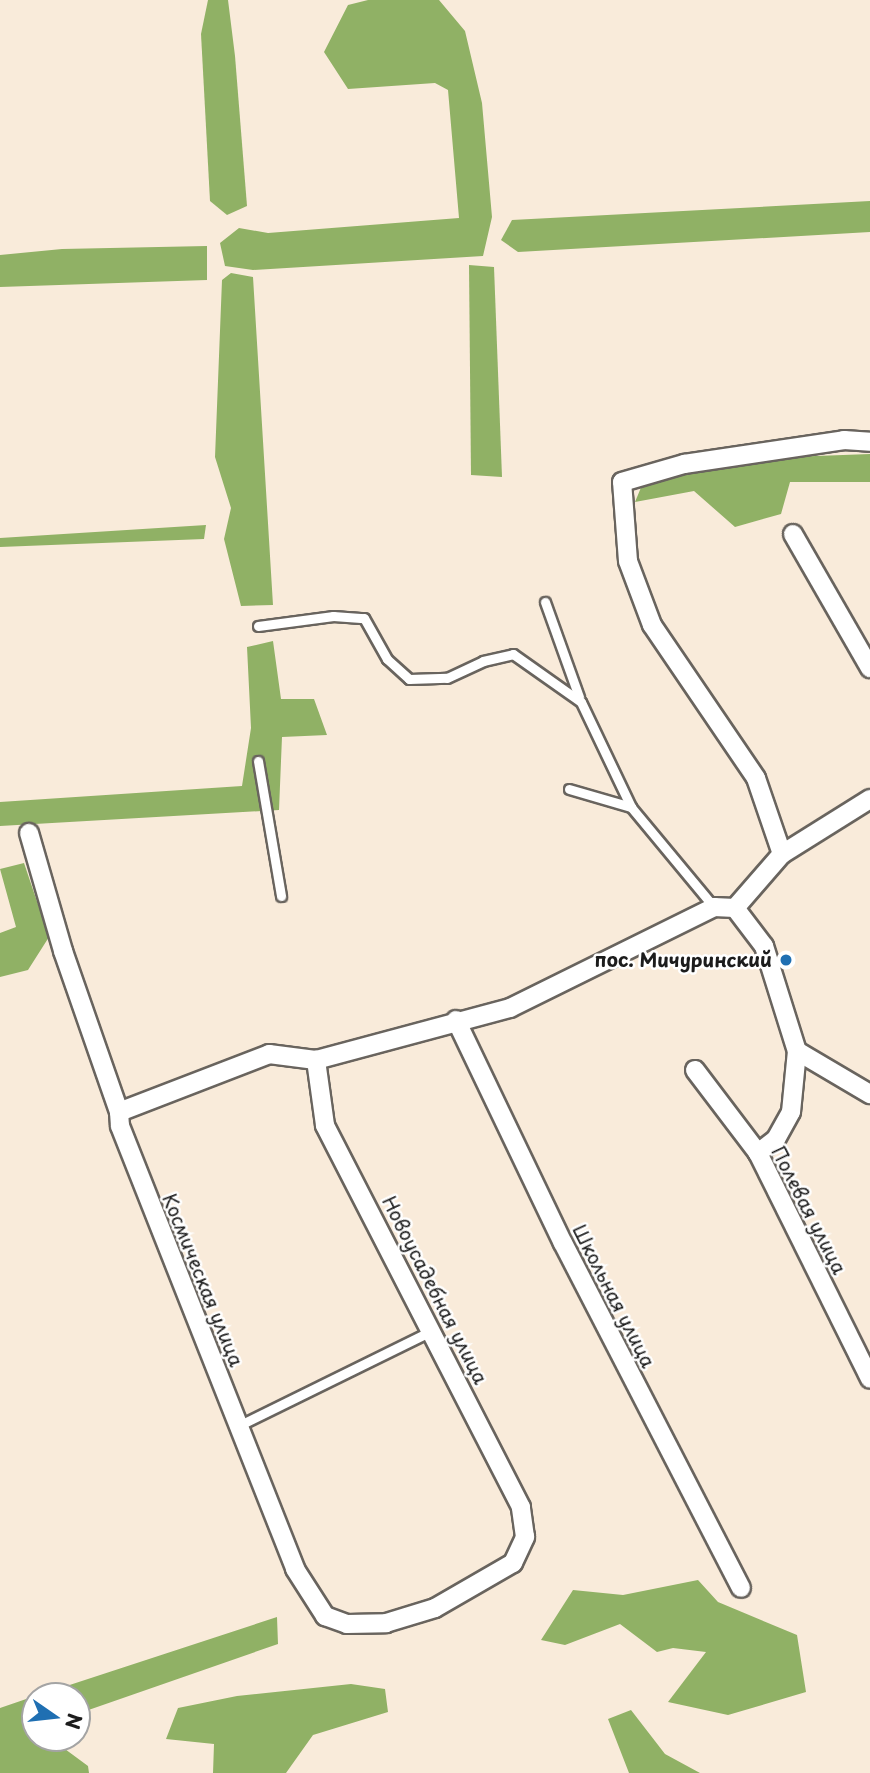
<!DOCTYPE html>
<meta charset="utf-8">
<style>
body{margin:0}
#map{position:relative;width:870px;height:1773px;overflow:hidden;background:#f9ebda;font-family:"Playpen Sans",sans-serif}
div>[style]{position:absolute}
.forest>*{inset:0;background:#90b165}
.roads{filter:drop-shadow(2px 0 #69645e) drop-shadow(-2px 0 #69645e) drop-shadow(0 2px #69645e) drop-shadow(0 -2px #69645e)}
.service>*{height:9px;margin:-4.5px;padding:0 4.5px;transform-origin:4.5px;border-radius:4.5px;background:#fff}
.minor>*{height:18px;margin:-9px;padding:0 9px;transform-origin:9px;border-radius:9px;background:#fff}
.dots>*{width:19px;height:19px;translate:-50% -50%;box-sizing:border-box;border:4px solid #fff;border-radius:50%}
span{translate:-50% -50%;white-space:nowrap;text-align:center;line-height:1.15;-webkit-text-stroke:5px #fff;paint-order:stroke}
.poi-label{font-size:19px;color:#1c1c1c;font-weight:700}
.right{translate:-100% -50%;text-align:right}
.street-label{font-size:19px;color:#1c1c1c}
.north{position:absolute;left:21px;top:1682px;width:70px;height:70px;box-sizing:border-box;background:#fff;border:2px solid #a4a4a4;border-radius:50%;rotate:104deg;font-size:19px;font-weight:700;line-height:28px;text-align:center;color:#1c1c1c}
.north::after{content:'';display:block;margin:auto;width:24px;height:32px;background:#1f6fb2;clip-path:polygon(50% 0,100% 100%,50% 72%,0 100%)}
</style>
<div id="map">
<div class="forest">
<i style="clip-path:polygon(208px 0,228px 0,235px 56px,247px 206px,227px 215px,210px 201px,201px 34px)"></i>
<i style="clip-path:polygon(368px 0,439px 0,465px 31px,482px 103px,492px 217px,483px 256px,253px 270px,225px 266px,220px 243px,239px 228px,268px 233px,459px 218px,448px 90px,435px 83px,348px 89px,324px 52px,348px 5px)"></i>
<i style="clip-path:polygon(870px 201px,870px 232px,518px 252px,501px 240px,512px 220px)"></i>
<i style="clip-path:polygon(207px 246px,207px 280px,0 287px,0 255px,62px 249px)"></i>
<i style="clip-path:polygon(469px 265px,494px 267px,502px 477px,471px 475px)"></i>
<i style="clip-path:polygon(231px 273px,253px 277px,273px 605px,241px 606px,224px 539px,231px 508px,215px 457px,222px 280px)"></i>
<i style="clip-path:polygon(870px 454px,870px 482px,790px 482px,781px 514px,735px 527px,694px 491px,635px 502px,647px 473px,658px 462px)"></i>
<i style="clip-path:polygon(206px 525px,204px 539px,0 547px,0 538px)"></i>
<i style="clip-path:polygon(273px 641px,281px 699px,314px 699px,327px 735px,282px 737px,279px 810px,0 826px,0 802px,242px 786px,251px 728px,247px 647px)"></i>
<i style="clip-path:polygon(24px 863px,49px 937px,28px 970px,0 977px,0 933px,16px 927px,0 869px)"></i>
<i style="clip-path:polygon(698px 1580px,718px 1602px,797px 1635px,806px 1692px,728px 1715px,668px 1702px,706px 1652px,673px 1648px,657px 1652px,620px 1624px,565px 1645px,541px 1640px,573px 1590px,623px 1595px)"></i>
<i style="clip-path:polygon(277px 1617px,278px 1644px,77px 1714px,77px 1696px,36px 1696px)"></i>
<i style="clip-path:polygon(351px 1684px,385px 1689px,388px 1712px,313px 1735px,286px 1773px,213px 1773px,214px 1744px,166px 1739px,178px 1708px,237px 1696px)"></i>
<i style="clip-path:polygon(35px 1696px,35px 1738px,50px 1738px,88px 1766px,89px 1773px,0 1773px,0 1708px)"></i>
<i style="clip-path:polygon(631px 1710px,665px 1754px,700px 1773px,629px 1773px,608px 1719px)"></i>
</div>
<div class="roads">
<div class="service">
<i style="left:545px;top:602px;width:101px;rotate:70.3deg"></i>
<i style="left:258px;top:626px;width:76px;rotate:-7.6deg"></i>
<i style="left:333px;top:616px;width:31px;rotate:4deg"></i>
<i style="left:364px;top:618px;width:47px;rotate:60.7deg"></i>
<i style="left:387px;top:659px;width:30px;rotate:42deg"></i>
<i style="left:409px;top:679px;width:38px;rotate:-2deg"></i>
<i style="left:447px;top:678px;width:40px;rotate:-25deg"></i>
<i style="left:483px;top:661px;width:31px;rotate:-13deg"></i>
<i style="left:513px;top:654px;width:83px;rotate:35.2deg"></i>
<i style="left:581px;top:702px;width:116px;rotate:64.5deg"></i>
<i style="left:258px;top:761px;width:137px;rotate:80.3deg"></i>
<i style="left:569px;top:789px;width:65px;rotate:16.2deg"></i>
<i style="left:631px;top:807px;width:130px;rotate:50.3deg"></i>
<i style="left:238px;top:1426px;width:215px;rotate:-26.2deg"></i>
</div>
<div class="minor">
<i style="left:793px;top:534px;width:155px;rotate:60.1deg"></i>
<i style="left:29px;top:833px;width:123px;rotate:73.9deg"></i>
<i style="left:63px;top:951px;width:170px;rotate:70.8deg"></i>
<i style="left:119px;top:1112px;width:14px;rotate:86deg"></i>
<i style="left:120px;top:1126px;width:476px;rotate:68.4deg"></i>
<i style="left:295px;top:1569px;width:56px;rotate:57.4deg"></i>
<i style="left:325px;top:1616px;width:23px;rotate:20deg"></i>
<i style="left:347px;top:1624px;width:39px;rotate:-1deg"></i>
<i style="left:386px;top:1623px;width:51px;rotate:-17deg"></i>
<i style="left:435px;top:1608px;width:90px;rotate:-30deg"></i>
<i style="left:513px;top:1563px;width:29px;rotate:-65deg"></i>
<i style="left:525px;top:1537px;width:30px;rotate:-98deg"></i>
<i style="left:521px;top:1507px;width:429px;rotate:-117.2deg"></i>
<i style="left:325px;top:1125px;width:66px;rotate:-97.9deg"></i>
<i style="left:782px;top:854px;width:80px;rotate:-108.9deg"></i>
<i style="left:756px;top:778px;width:185px;rotate:-124.2deg"></i>
<i style="left:652px;top:625px;width:68px;rotate:-110.6deg"></i>
<i style="left:628px;top:561px;width:79px;rotate:-94.3deg"></i>
<i style="left:622px;top:482px;width:65px;rotate:-16.2deg"></i>
<i style="left:684px;top:464px;width:162px;rotate:-8.5deg"></i>
<i style="left:844px;top:440px;width:26px;rotate:4deg"></i>
<i style="left:735px;top:908px;width:48px;rotate:52.7deg"></i>
<i style="left:764px;top:946px;width:110px;rotate:72.6deg"></i>
<i style="left:797px;top:1051px;width:61px;rotate:95.6deg"></i>
<i style="left:791px;top:1112px;width:31px;rotate:119deg"></i>
<i style="left:776px;top:1139px;width:23px;rotate:142deg"></i>
<i style="left:735px;top:908px;width:72px;rotate:-49deg"></i>
<i style="left:782px;top:854px;width:104px;rotate:-32deg"></i>
<i style="left:456px;top:1020px;width:247px;rotate:64.4deg"></i>
<i style="left:563px;top:1243px;width:388px;rotate:62.7deg"></i>
<i style="left:797px;top:1051px;width:85px;rotate:30.5deg"></i>
<i style="left:695px;top:1070px;width:104px;rotate:52.8deg"></i>
<i style="left:758px;top:1153px;width:252px;rotate:63.6deg"></i>
<i style="left:119px;top:1112px;width:161px;rotate:-21.1deg"></i>
<i style="left:269px;top:1054px;width:47px;rotate:7.3deg"></i>
<i style="left:316px;top:1060px;width:201px;rotate:-15deg"></i>
<i style="left:510px;top:1008px;width:228px;rotate:-26.3deg"></i>
<i style="left:714px;top:907px;width:21px;rotate:3deg"></i>
</div>
</div>
<div class="dots">
<i style="left:786px;top:960px;background:#1f6fb2"></i>
</div>
<div class="poi-label">
<span class="right" style="left:772px;top:960px">пос. Мичуринский</span>
</div>
<div class="street-label">
<span style="left:809px;top:1210px;rotate:63deg">Полевая улица</span>
<span style="left:203px;top:1280px;rotate:68deg">Космическая улица</span>
<span style="left:435px;top:1290px;rotate:63deg">Новоусадебная улица</span>
<span style="left:614px;top:1296px;rotate:63deg">Школьная улица</span>
</div>
<div class="north">N</div>
</div>
